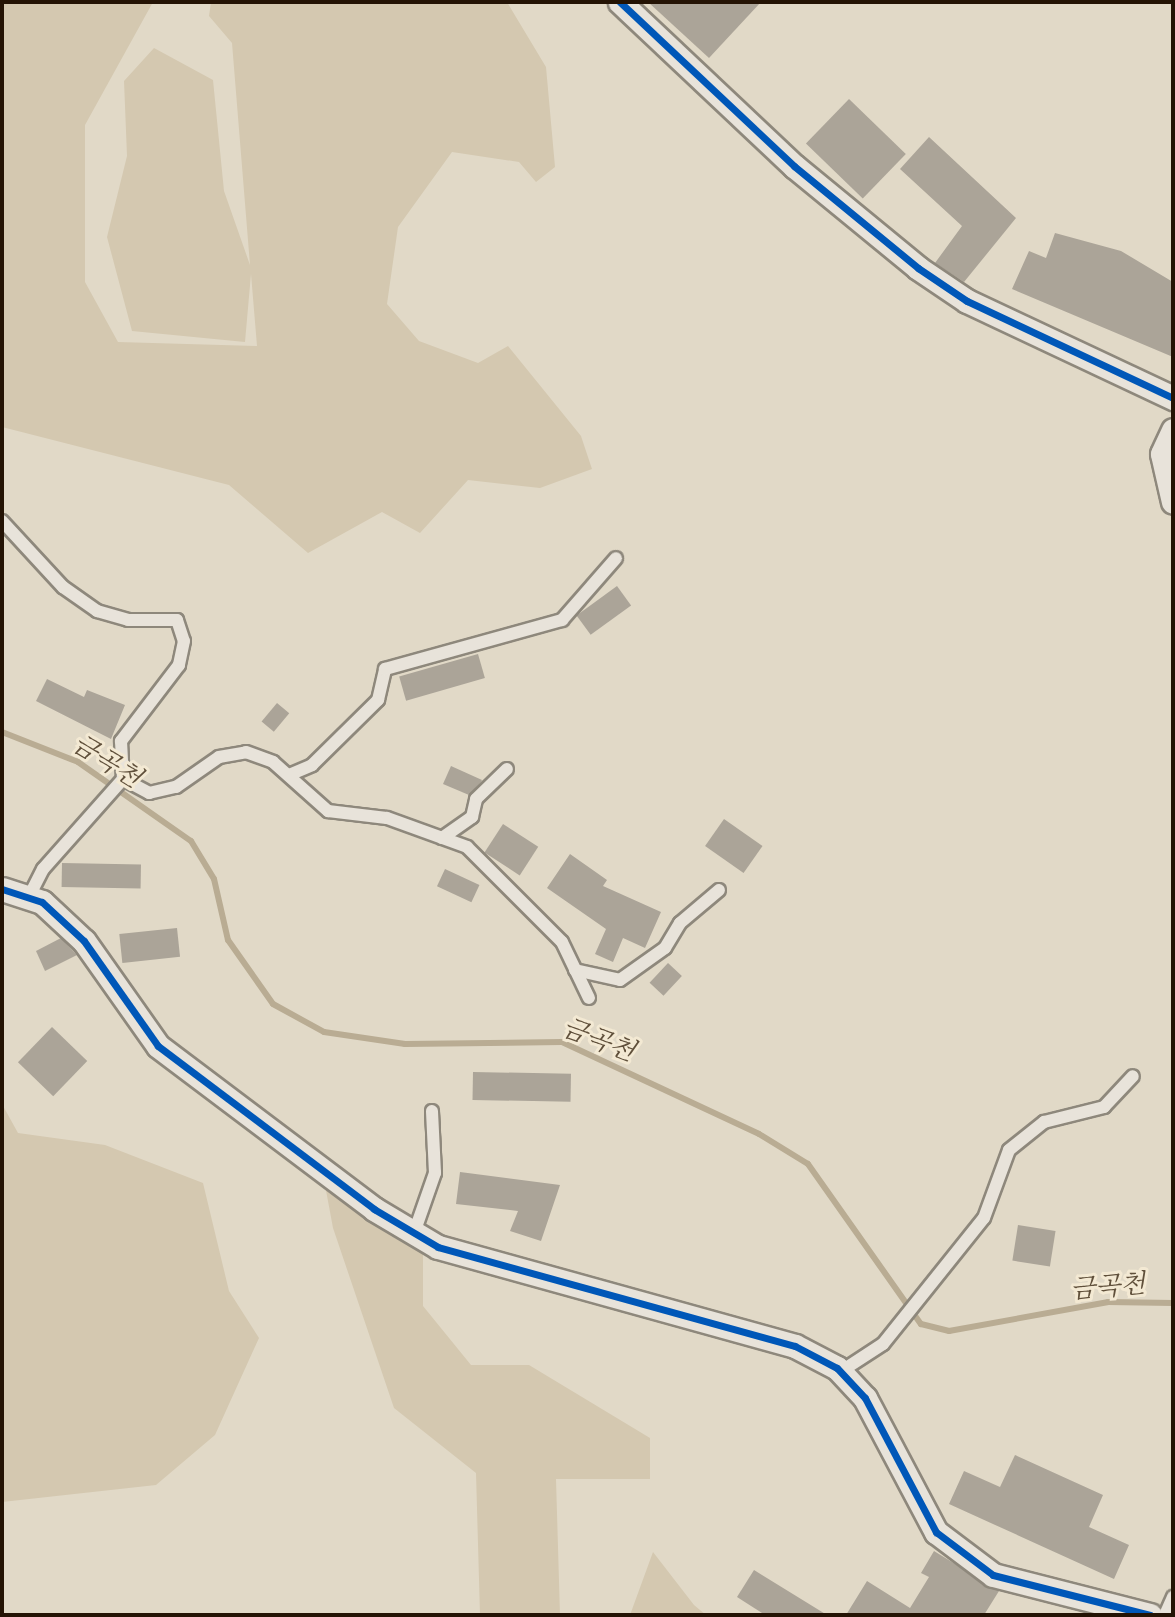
<!DOCTYPE html>
<meta charset="utf-8">
<style>
body{margin:0}
#map{position:relative;width:1175px;height:1617px;overflow:hidden;background:#e1d9c7;font-family:"IM FELL DW Pica","Noto Serif KR",serif}
div>[style]{position:absolute}
.green>*{inset:0;background:#d4c8b0}
.stream>*{height:6px;margin:-3px;padding:0 3px;transform-origin:3px;border-radius:3px;background:#b9ac93}
.building>*{inset:0;background:#aba498;transform-origin:0 0}
.roads{filter:drop-shadow(2px 0 #8e887c) drop-shadow(-2px 0 #8e887c) drop-shadow(0 2px #8e887c) drop-shadow(0 -2px #8e887c)}
.lane>*{height:12px;margin:-6px;padding:0 6px;transform-origin:6px;border-radius:6px;background:#e8e3da}
.street>*{height:23px;margin:-11.5px;padding:0 11.5px;transform-origin:11.5px;border-radius:11.5px;background:#e8e3da}
.cycleway>*{height:7px;margin:-3.5px;padding:0 3.5px;transform-origin:3.5px;border-radius:3.5px;background:#0057b8}
span{translate:-50% -50%;white-space:nowrap;text-align:center;line-height:1.15;-webkit-text-stroke:6px #f3e9d3;paint-order:stroke}
.water-label{font-size:26px;color:#5f4f3a;font-style:italic}
.frame{position:absolute;inset:0;border:4px solid #241304;pointer-events:none}
</style>
<div id="map">
<div class="green">
<i style="clip-path:polygon(2px 2px,153px 2px,85px 125px,85px 282px,118px 342px,257px 346px,251px 274px,245px 342px,132px 331px,107px 237px,127px 156px,124px 81px,154px 48px,213px 80px,224px 191px,250px 265px,232px 43px,209px 16px,211px 2px,507px 2px,546px 67px,555px 167px,536px 182px,519px 162px,452px 152px,398px 227px,387px 304px,419px 341px,478px 363px,508px 346px,581px 436px,592px 469px,540px 488px,468px 480px,420px 533px,382px 512px,308px 553px,229px 485px,2px 427px)"></i>
<i style="clip-path:polygon(2px 1104px,18px 1133px,105px 1145px,203px 1183px,229px 1291px,259px 1338px,215px 1435px,156px 1485px,2px 1502px)"></i>
<i style="clip-path:polygon(325px 1185px,423px 1248px,423px 1306px,471px 1365px,529px 1365px,650px 1438px,650px 1479px,556px 1479px,560px 1615px,480px 1615px,476px 1473px,394px 1408px,333px 1228px)"></i>
<i style="clip-path:polygon(653px 1552px,694px 1605px,706px 1615px,630px 1615px)"></i>
</div>
<div class="stream">
<i style="left:2px;top:732px;width:82px;rotate:21.5deg"></i>
<i style="left:78px;top:762px;width:138px;rotate:35deg"></i>
<i style="left:191px;top:841px;width:44px;rotate:58.8deg"></i>
<i style="left:214px;top:879px;width:63px;rotate:77.1deg"></i>
<i style="left:228px;top:940px;width:78px;rotate:54.9deg"></i>
<i style="left:273px;top:1004px;width:58px;rotate:28.8deg"></i>
<i style="left:324px;top:1032px;width:82px;rotate:8.4deg"></i>
<i style="left:405px;top:1044px;width:157px;rotate:-0.7deg"></i>
<i style="left:562px;top:1042px;width:217px;rotate:25deg"></i>
<i style="left:759px;top:1134px;width:57px;rotate:31.5deg"></i>
<i style="left:808px;top:1164px;width:196px;rotate:54.8deg"></i>
<i style="left:921px;top:1324px;width:29px;rotate:14deg"></i>
<i style="left:949px;top:1331px;width:162px;rotate:-10.3deg"></i>
<i style="left:1108px;top:1302px;width:65px;rotate:0.9deg"></i>
</div>
<div class="building">
<i style="clip-path:polygon(648px 2px,761px 2px,709px 58px)"></i>
<i style="left:849px;top:99px;width:79px;height:62px;rotate:44deg"></i>
<i style="clip-path:polygon(929px 137px,1016px 218px,964px 282px,935px 263px,962px 226px,900px 169px)"></i>
<i style="clip-path:polygon(1055px 233px,1121px 251px,1173px 282px,1173px 357px,1012px 289px,1029px 251px,1046px 258px)"></i>
<i style="left:617px;top:586px;width:24px;height:50px;rotate:54deg"></i>
<i style="left:478px;top:654px;width:25px;height:82px;rotate:74deg"></i>
<i style="clip-path:polygon(47px 679px,84px 697px,87px 690px,125px 705px,111px 739px,36px 701px)"></i>
<i style="left:277px;top:703px;width:16px;height:24px;rotate:40deg"></i>
<i style="clip-path:polygon(451px 766px,482px 780px,481px 782px,469px 795px,443px 784px)"></i>
<i style="left:724px;top:819px;width:47px;height:33px;rotate:35deg"></i>
<i style="left:503px;top:824px;width:42px;height:34px;rotate:33deg"></i>
<i style="clip-path:polygon(570px 854px,607px 880px,603px 886px,661px 912px,645px 948px,623px 938px,613px 962px,595px 954px,606px 929px,547px 888px)"></i>
<i style="left:62px;top:863px;width:79px;height:24px;rotate:1deg"></i>
<i style="left:445px;top:869px;width:38px;height:19px;rotate:25deg"></i>
<i style="left:177px;top:928px;width:29px;height:58px;rotate:84deg"></i>
<i style="clip-path:polygon(61px 938px,77px 955px,45px 971px,36px 951px)"></i>
<i style="left:668px;top:963px;width:19px;height:27px;rotate:43deg"></i>
<i style="left:52px;top:1027px;width:49px;height:49px;rotate:44deg"></i>
<i style="left:473px;top:1072px;width:98px;height:28px;rotate:1deg"></i>
<i style="clip-path:polygon(460px 1172px,560px 1185px,541px 1241px,510px 1231px,518px 1211px,456px 1204px)"></i>
<i style="left:1018px;top:1225px;width:38px;height:36px;rotate:9deg"></i>
<i style="clip-path:polygon(1015px 1455px,1103px 1495px,1089px 1527px,1129px 1545px,1114px 1579px,949px 1504px,964px 1471px,1000px 1487px)"></i>
<i style="clip-path:polygon(934px 1551px,999px 1591px,984px 1615px,846px 1615px,867px 1581px,910px 1608px,929px 1577px,921px 1573px)"></i>
<i style="clip-path:polygon(754px 1570px,827px 1615px,765px 1615px,737px 1597px)"></i>
</div>
<div class="roads">
<div class="lane">
<i style="left:2px;top:521px;width:90px;rotate:47.3deg"></i>
<i style="left:63px;top:587px;width:42px;rotate:35.2deg"></i>
<i style="left:97px;top:611px;width:32px;rotate:16deg"></i>
<i style="left:128px;top:620px;width:49px"></i>
<i style="left:177px;top:620px;width:22px;rotate:72deg"></i>
<i style="left:184px;top:641px;width:25px;rotate:102deg"></i>
<i style="left:179px;top:665px;width:96px;rotate:127.3deg"></i>
<i style="left:121px;top:741px;width:38px;rotate:87deg"></i>
<i style="left:123px;top:779px;width:120px;rotate:131.6deg"></i>
<i style="left:43px;top:869px;width:31px;rotate:117deg"></i>
<i style="left:289px;top:775px;width:25px;rotate:-23deg"></i>
<i style="left:312px;top:765px;width:93px;rotate:-44.6deg"></i>
<i style="left:378px;top:700px;width:32px;rotate:-77deg"></i>
<i style="left:385px;top:669px;width:184px;rotate:-15.5deg"></i>
<i style="left:562px;top:620px;width:82px;rotate:-48.9deg"></i>
<i style="left:123px;top:779px;width:30px;rotate:28deg"></i>
<i style="left:149px;top:793px;width:28px;rotate:-13deg"></i>
<i style="left:176px;top:787px;width:52px;rotate:-34.9deg"></i>
<i style="left:219px;top:757px;width:27px;rotate:-10deg"></i>
<i style="left:246px;top:752px;width:29px;rotate:20deg"></i>
<i style="left:273px;top:762px;width:74px;rotate:41.7deg"></i>
<i style="left:328px;top:811px;width:59px;rotate:6.8deg"></i>
<i style="left:387px;top:818px;width:85px;rotate:19.9deg"></i>
<i style="left:467px;top:847px;width:134px;rotate:45deg"></i>
<i style="left:562px;top:942px;width:62px;rotate:64.3deg"></i>
<i style="left:442px;top:838px;width:37px;rotate:-35deg"></i>
<i style="left:472px;top:817px;width:18px;rotate:-77deg"></i>
<i style="left:476px;top:799px;width:43px;rotate:-44.1deg"></i>
<i style="left:575px;top:970px;width:46px;rotate:12.5deg"></i>
<i style="left:620px;top:980px;width:55px;rotate:-35.4deg"></i>
<i style="left:665px;top:948px;width:29px;rotate:-59deg"></i>
<i style="left:680px;top:923px;width:51px;rotate:-40.2deg"></i>
<i style="left:414px;top:1233px;width:64px;rotate:-70.7deg"></i>
<i style="left:435px;top:1173px;width:62px;rotate:-92.8deg"></i>
<i style="left:840px;top:1372px;width:51px;rotate:-33.1deg"></i>
<i style="left:883px;top:1344px;width:161px;rotate:-51.3deg"></i>
<i style="left:984px;top:1218px;width:72px;rotate:-69.8deg"></i>
<i style="left:1009px;top:1150px;width:45px;rotate:-38.7deg"></i>
<i style="left:1044px;top:1122px;width:62px;rotate:-14deg"></i>
<i style="left:1104px;top:1107px;width:42px;rotate:-46.9deg"></i>
<i style="left:1165px;top:1615px;width:20px;rotate:-66deg"></i>
</div>
<div class="street">
<i style="left:620px;top:2px;width:239px;rotate:43.3deg"></i>
<i style="left:794px;top:166px;width:161px;rotate:39.4deg"></i>
<i style="left:918px;top:268px;width:59px;rotate:34deg"></i>
<i style="left:967px;top:301px;width:228px;rotate:25.2deg"></i>
<i style="left:1173px;top:430px;width:26px;rotate:115deg"></i>
<i style="left:1162px;top:454px;width:49px;rotate:77.1deg"></i>
<i style="left:2px;top:889px;width:42px;rotate:18deg"></i>
<i style="left:42px;top:902px;width:57px;rotate:42.9deg"></i>
<i style="left:84px;top:941px;width:128px;rotate:54.8deg"></i>
<i style="left:158px;top:1046px;width:271px;rotate:37deg"></i>
<i style="left:374px;top:1209px;width:74px;rotate:30.7deg"></i>
<i style="left:438px;top:1247px;width:370px;rotate:15.5deg"></i>
<i style="left:795px;top:1346px;width:47px;rotate:27.6deg"></i>
<i style="left:837px;top:1368px;width:41px;rotate:47deg"></i>
<i style="left:865px;top:1398px;width:152px;rotate:62.1deg"></i>
<i style="left:936px;top:1532px;width:71px;rotate:37deg"></i>
<i style="left:993px;top:1575px;width:162px;rotate:14.3deg"></i>
</div>
</div>
<div class="cycleway">
<i style="left:620px;top:2px;width:239px;rotate:43.3deg"></i>
<i style="left:794px;top:166px;width:161px;rotate:39.4deg"></i>
<i style="left:918px;top:268px;width:59px;rotate:34deg"></i>
<i style="left:967px;top:301px;width:228px;rotate:25.2deg"></i>
<i style="left:2px;top:889px;width:42px;rotate:18deg"></i>
<i style="left:42px;top:902px;width:57px;rotate:42.9deg"></i>
<i style="left:84px;top:941px;width:128px;rotate:54.8deg"></i>
<i style="left:158px;top:1046px;width:271px;rotate:37deg"></i>
<i style="left:374px;top:1209px;width:74px;rotate:30.7deg"></i>
<i style="left:438px;top:1247px;width:370px;rotate:15.5deg"></i>
<i style="left:795px;top:1346px;width:47px;rotate:27.6deg"></i>
<i style="left:837px;top:1368px;width:41px;rotate:47deg"></i>
<i style="left:865px;top:1398px;width:152px;rotate:62.1deg"></i>
<i style="left:936px;top:1532px;width:71px;rotate:37deg"></i>
<i style="left:993px;top:1575px;width:162px;rotate:14.3deg"></i>
</div>
<div class="water-label">
<span style="left:106px;top:762px;rotate:32deg">금곡천</span>
<span style="left:598px;top:1041px;rotate:21deg">금곡천</span>
<span style="left:1108px;top:1288px;rotate:-5deg">금곡천</span>
</div>
<div class="frame"></div>
</div>
